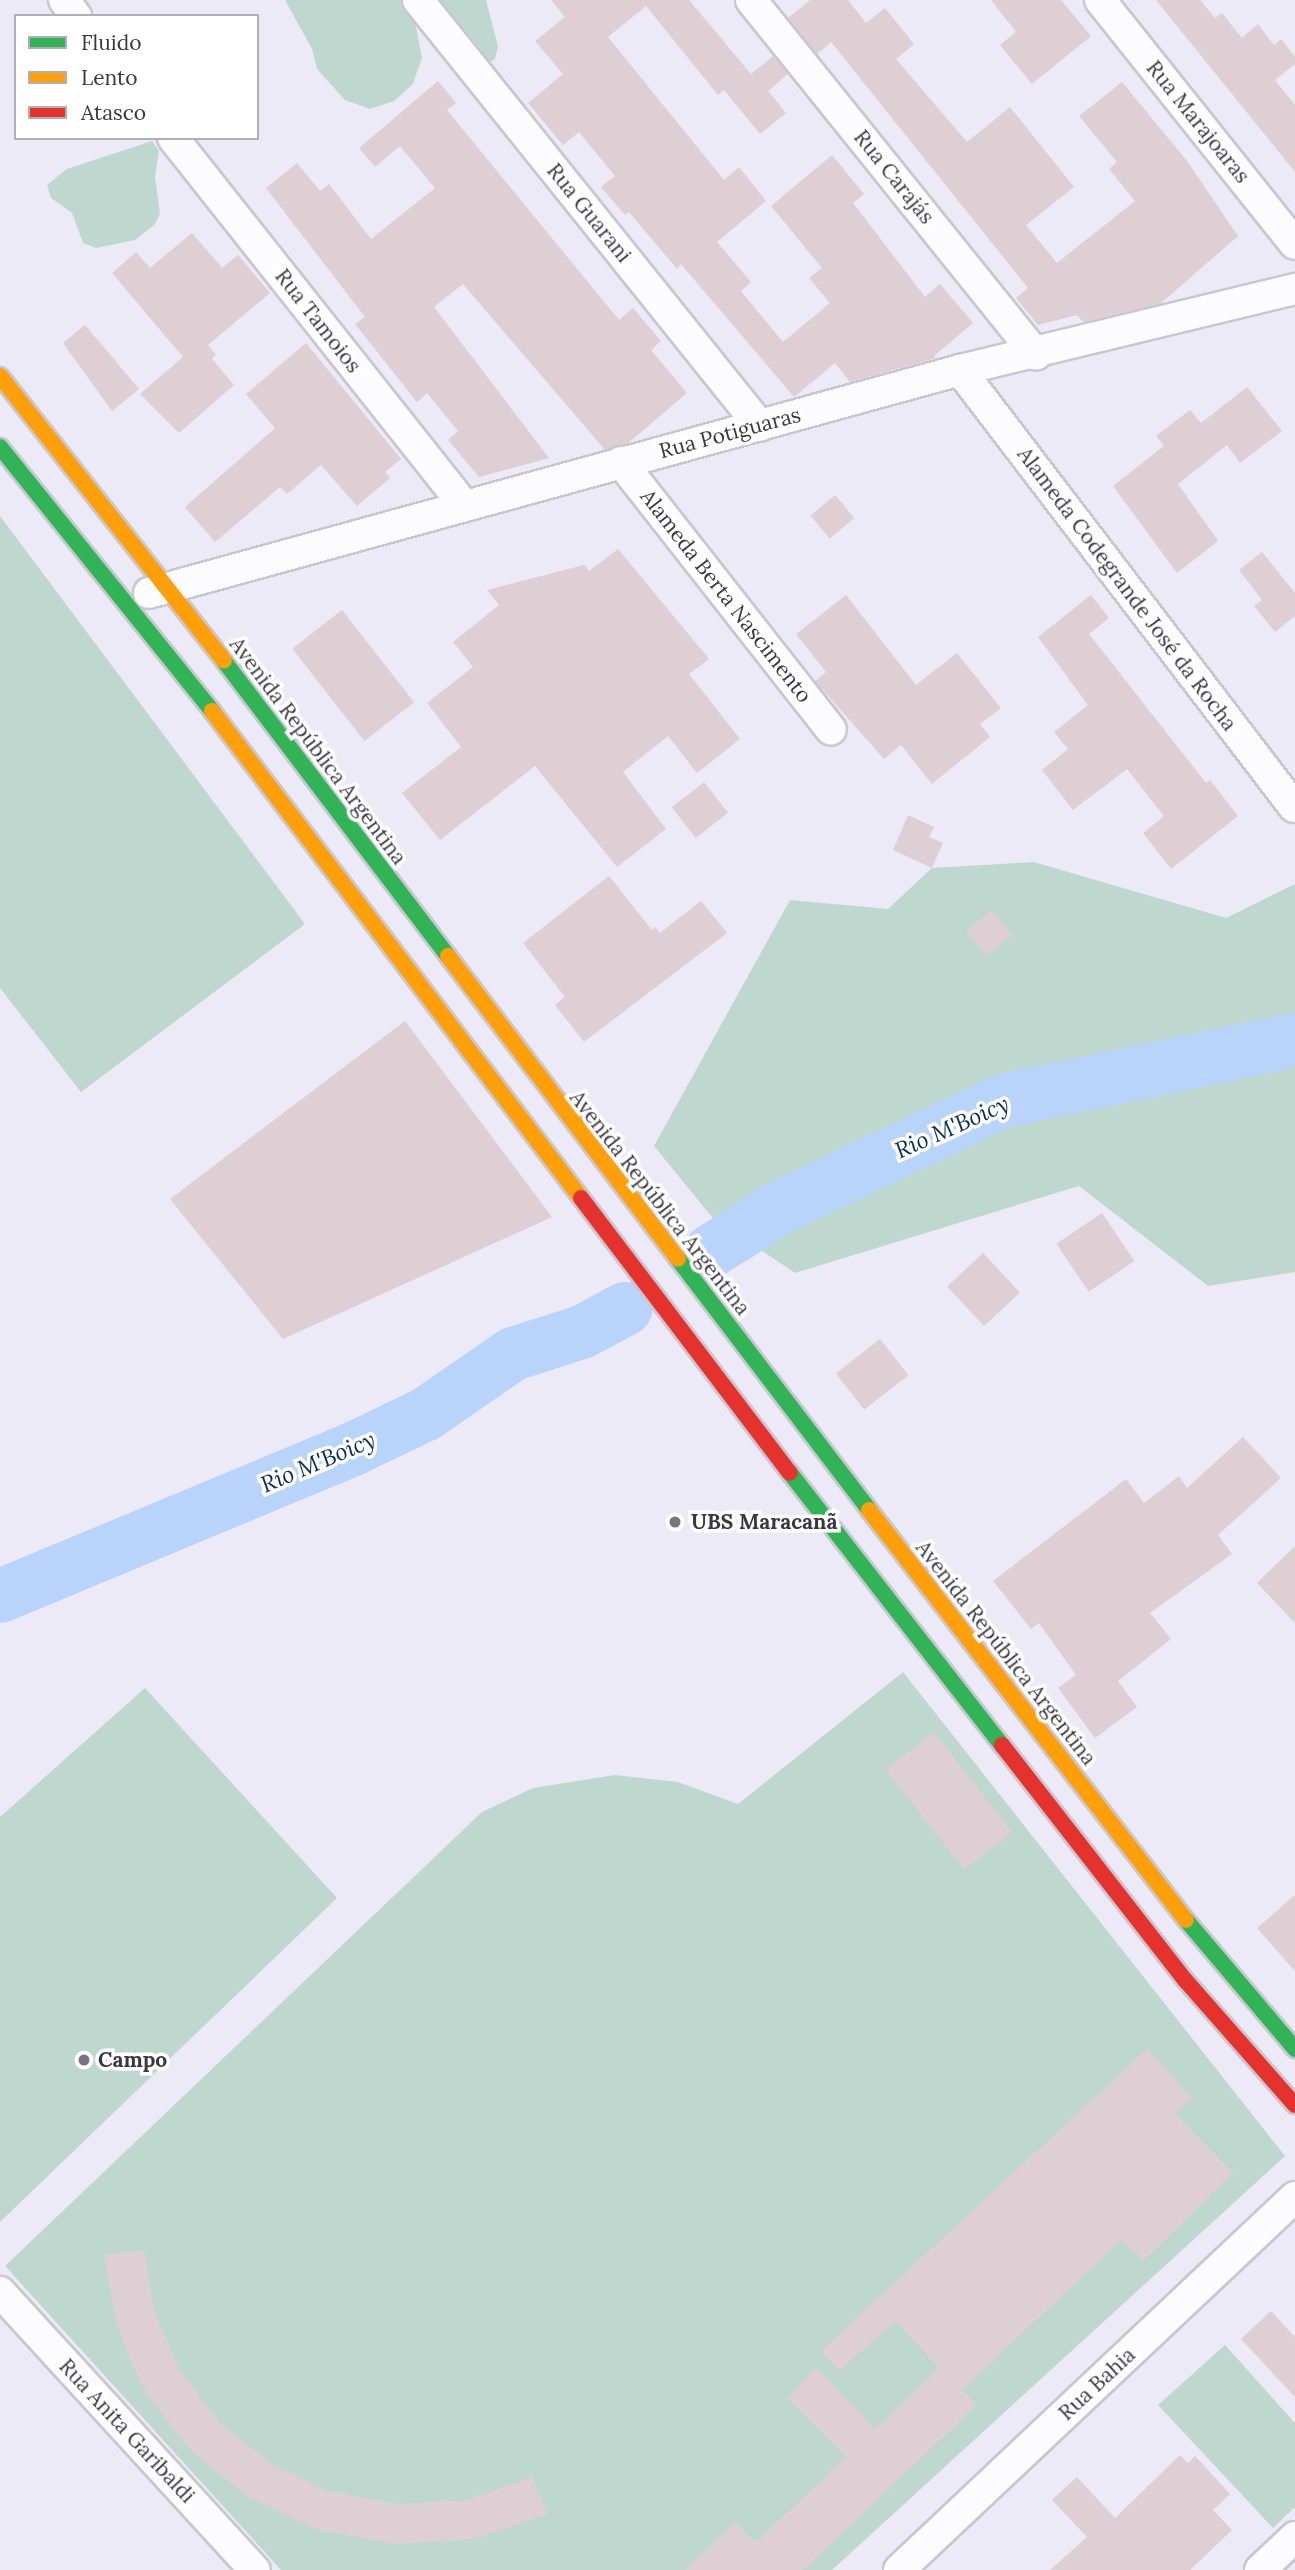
<!DOCTYPE html>
<meta charset="utf-8">
<style>
body{margin:0}
#map{position:relative;width:1295px;height:2570px;overflow:hidden;background:#ebeaf6;font-family:Lora,serif}
div>[style]{position:absolute}
.green>*{inset:0;background:#bfd8cf}
.river>*{height:54px;margin:-27px;padding:0 27px;transform-origin:27px;border-radius:27px;background:#b9d4fb}
.building>*{inset:0;background:#ddcfd4;transform-origin:0 0}
.roads{filter:drop-shadow(2px 0 #c8c7d1) drop-shadow(-2px 0 #c8c7d1) drop-shadow(0 2px #c8c7d1) drop-shadow(0 -2px #c8c7d1)}
.street>*{height:30px;margin:-15px;padding:0 15px;transform-origin:15px;border-radius:15px;background:#fcfcfe}
.fast>*{height:16px;margin:-8px;padding:0 8px;transform-origin:8px;border-radius:8px;background:#30b455}
.slow>*{height:16px;margin:-8px;padding:0 8px;transform-origin:8px;border-radius:8px;background:#ff9f0a}
.jam>*{height:16px;margin:-8px;padding:0 8px;transform-origin:8px;border-radius:8px;background:#e5322d}
.dots>*{width:19px;height:19px;translate:-50% -50%;box-sizing:border-box;border:4px solid #fff;border-radius:50%}
span{translate:-50% -50%;white-space:nowrap;text-align:center;line-height:1.15;-webkit-text-stroke:7px #fff;paint-order:stroke}
.street-label{font-size:21px;color:#393742}
.poi-label{font-size:21px;color:#393742;font-weight:700}
.left{translate:0 -50%;text-align:left}
.water-label{font-size:23px;color:#092d5b;font-style:italic}
.legend{position:absolute;left:14px;top:14px;width:245px;height:126px;box-sizing:border-box;background:#fff;border:2px solid #b0afb3;margin:0;padding:9px 12px;list-style:none;font-size:21px;color:#393742}
.legend li{display:flex;align-items:center;gap:14px;height:35px}
.legend b{width:35px;border:2px solid #b0afb3}
</style>
<div id="map">
<div class="green">
<i style="clip-path:polygon(285px 0,402px 0,415px 22px,422px 58px,413px 84px,394px 101px,370px 109px,345px 100px,317px 69px,312px 49px)"></i>
<i style="clip-path:polygon(433px 0,486px 0,498px 46px,495px 59px,483px 67px)"></i>
<i style="clip-path:polygon(152px 141px,159px 151px,155px 177px,160px 214px,154px 225px,135px 240px,96px 248px,83px 243px,72px 213px,51px 198px,47px 185px,67px 169px)"></i>
<i style="clip-path:polygon(0 516px,305px 924px,81px 1092px,0 988px)"></i>
<i style="clip-path:polygon(1034px 862px,1226px 918px,1295px 884px,1295px 1272px,1208px 1286px,1079px 1186px,795px 1273px,712px 1217px,654px 1146px,790px 900px,888px 909px,932px 868px)"></i>
<i style="clip-path:polygon(903px 1672px,1285px 2156px,832px 2570px,281px 2570px,5px 2266px,482px 1812px,533px 1788px,615px 1775px,678px 1782px,738px 1804px)"></i>
<i style="clip-path:polygon(145px 1688px,337px 1898px,0 2222px,0 1817px)"></i>
<i style="clip-path:polygon(1225px 2345px,1295px 2423px,1295px 2507px,1273px 2528px,1158px 2405px)"></i>
</div>
<div class="river">
<i style="left:711px;top:1251px;width:80px;rotate:-32.3deg"></i>
<i style="left:779px;top:1208px;width:247px;rotate:-25.6deg"></i>
<i style="left:1002px;top:1101px;width:299px;rotate:-11.8deg"></i>
<i style="left:0;top:1596px;width:385px;rotate:-22.6deg"></i>
<i style="left:355px;top:1448px;width:79px;rotate:-25.6deg"></i>
<i style="left:426px;top:1414px;width:106px;rotate:-34.6deg"></i>
<i style="left:513px;top:1354px;width:72px;rotate:-17.7deg"></i>
<i style="left:582px;top:1332px;width:49px;rotate:-28.1deg"></i>
</div>
<div class="building">
<i style="clip-path:polygon(551px 0,689px 0,751px 74px,773px 56px,788px 74px,768px 91px,786px 113px,760px 134px,724px 90px,718px 95px,646px 6px,608px 37px,724px 180px,739px 167px,766px 201px,717px 242px,751px 282px,741px 291px,783px 342px,830px 303px,809px 278px,822px 268px,771px 206px,832px 155px,864px 194px,853px 203px,925px 297px,940px 284px,973px 323px,934px 356px,936px 358px,850px 382px,835px 363px,794px 397px,681px 264px,677px 269px,629px 212px,625px 215px,601px 187px,615px 176px,579px 132px,563px 145px,528px 103px,563px 74px,535px 41px,565px 17px)"></i>
<i style="clip-path:polygon(810px 0,848px 0,866px 23px,885px 8px,914px 44px,896px 59px,967px 142px,1010px 107px,1074px 187px,1026px 225px,1057px 263px,1135px 201px,1109px 169px,1117px 162px,1079px 116px,1122px 82px,1187px 161px,1238px 236px,1160px 304px,1083px 322px,1077px 315px,1038px 325px,1016px 298px,1028px 288px,831px 42px,817px 54px,788px 18px)"></i>
<i style="clip-path:polygon(991px 0,1061px 0,1091px 36px,1032px 84px,1000px 45px,1016px 32px)"></i>
<i style="clip-path:polygon(1156px 0,1200px 0,1215px 18px,1222px 13px,1242px 38px,1258px 24px,1274px 45px,1281px 39px,1295px 57px,1295px 64px,1275px 80px,1295px 105px,1295px 172px)"></i>
<i style="clip-path:polygon(438px 81px,456px 103px,447px 110px,619px 320px,633px 308px,661px 341px,651px 350px,687px 393px,627px 444px,605px 450px,463px 284px,434px 307px,549px 458px,479px 477px,448px 440px,458px 431px,427px 393px,417px 402px,355px 324px,365px 317px,266px 188px,297px 163px,320px 191px,329px 184px,371px 239px,435px 188px,400px 146px,375px 167px,359px 148px)"></i>
<i style="clip-path:polygon(192px 233px,222px 268px,238px 255px,270px 293px,208px 345px,216px 355px,212px 359px,234px 385px,179px 433px,140px 394px,183px 357px,112px 273px,136px 252px,150px 268px)"></i>
<i style="clip-path:polygon(85px 325px,139px 389px,112px 411px,63px 343px)"></i>
<i style="clip-path:polygon(306px 343px,401px 459px,385px 472px,390px 478px,357px 506px,321px 465px,287px 494px,280px 487px,215px 542px,185px 507px,275px 428px,246px 394px)"></i>
<i style="clip-path:polygon(1247px 387px,1282px 431px,1240px 463px,1227px 445px,1178px 484px,1218px 541px,1177px 573px,1113px 486px,1164px 446px,1156px 436px,1190px 410px,1201px 423px)"></i>
<i style="left:835px;top:495px;width:30px;height:32px;rotate:50deg"></i>
<i style="clip-path:polygon(618px 549px,709px 659px,689px 674px,740px 739px,697px 773px,668px 736px,623px 772px,666px 829px,617px 867px,535px 766px,440px 840px,402px 793px,461px 747px,427px 703px,473px 667px,453px 642px,499px 605px,487px 590px,584px 565px,589px 571px)"></i>
<i style="clip-path:polygon(1262px 552px,1295px 593px,1295px 616px,1275px 632px,1254px 606px,1262px 600px,1239px 570px)"></i>
<i style="clip-path:polygon(846px 595px,916px 685px,957px 653px,1001px 708px,980px 724px,990px 737px,932px 784px,901px 745px,884px 759px,815px 681px,826px 672px,796px 634px)"></i>
<i style="clip-path:polygon(1091px 595px,1109px 618px,1089px 634px,1206px 783px,1210px 780px,1238px 816px,1171px 869px,1143px 833px,1164px 816px,1127px 769px,1073px 810px,1042px 770px,1068px 749px,1054px 732px,1088px 705px,1038px 637px)"></i>
<i style="left:342px;top:610px;width:117px;height:63px;rotate:52deg"></i>
<i style="left:704px;top:782px;width:39px;height:41px;rotate:52deg"></i>
<i style="clip-path:polygon(908px 815px,934px 827px,929px 837px,943px 843px,932px 868px,893px 850px)"></i>
<i style="clip-path:polygon(609px 876px,652px 930px,655px 927px,660px 933px,701px 901px,727px 933px,584px 1042px,555px 1005px,565px 997px,523px 943px)"></i>
<i style="left:991px;top:910px;width:32px;height:33px;rotate:49deg"></i>
<i style="clip-path:polygon(405px 1021px,552px 1217px,283px 1339px,170px 1199px)"></i>
<i style="left:1102px;top:1213px;width:58px;height:55px;rotate:56deg"></i>
<i style="left:983px;top:1253px;width:54px;height:49px;rotate:47deg"></i>
<i style="left:880px;top:1339px;width:46px;height:56px;rotate:52deg"></i>
<i style="clip-path:polygon(1243px 1437px,1281px 1478px,1218px 1535px,1232px 1554px,1150px 1613px,1171px 1639px,1118px 1681px,1137px 1707px,1095px 1738px,1058px 1688px,1076px 1675px,1039px 1623px,1031px 1629px,993px 1581px,1126px 1479px,1144px 1503px,1179px 1476px,1187px 1488px)"></i>
<i style="clip-path:polygon(1295px 1546px,1295px 1623px,1257px 1583px)"></i>
<i style="left:934px;top:1732px;width:127px;height:61px;rotate:52deg"></i>
<i style="clip-path:polygon(1295px 1895px,1295px 1971px,1257px 1928px)"></i>
<i style="clip-path:polygon(1148px 2048px,1192px 2099px,1175px 2114px,1233px 2173px,1143px 2261px,1122px 2239px,962px 2390px,977px 2405px,803px 2570px,685px 2570px,735px 2522px,755px 2543px,846px 2457px,787px 2398px,816px 2368px,875px 2429px,939px 2368px,895px 2321px,839px 2371px,821px 2351px)"></i>
<i style="clip-path:polygon(144px 2251px,155px 2314px,181px 2372px,220px 2423px,270px 2463px,327px 2491px,396px 2504px,466px 2500px,532px 2477px,548px 2514px,474px 2539px,394px 2544px,315px 2529px,248px 2497px,191px 2451px,146px 2393px,130px 2360px,117px 2325px,104px 2255px)"></i>
<i style="clip-path:polygon(1271px 2311px,1295px 2337px,1295px 2397px,1241px 2339px)"></i>
<i style="clip-path:polygon(1180px 2455px,1188px 2463px,1195px 2456px,1230px 2494px,1213px 2510px,1232px 2530px,1190px 2570px,1050px 2570px,1087px 2537px,1052px 2500px,1077px 2477px,1115px 2518px)"></i>
</div>
<div class="roads">
<div class="street">
<i style="left:64px;top:0;width:20px;rotate:53deg"></i>
<i style="left:418px;top:0;width:546px;rotate:51.24deg"></i>
<i style="left:751px;top:0;width:455px;rotate:51.2deg"></i>
<i style="left:1100px;top:0;width:312px;rotate:51.4deg"></i>
<i style="left:173px;top:138px;width:468px;rotate:51.6deg"></i>
<i style="left:960px;top:370px;width:550px;rotate:52.61deg"></i>
<i style="left:621px;top:462px;width:340px;rotate:51.9deg"></i>
<i style="left:149px;top:593px;width:841px;rotate:-15.37deg"></i>
<i style="left:960px;top:370px;width:345px;rotate:-13.6deg"></i>
<i style="left:0;top:2292px;width:377px;rotate:47.5deg"></i>
<i style="left:899px;top:2570px;width:544px;rotate:-43.29deg"></i>
<i style="left:1260px;top:2570px;width:48px;rotate:-43.3deg"></i>
</div>
<div class="fast">
<i style="left:0;top:447px;width:339px;rotate:51.2deg"></i>
<i style="left:224px;top:661px;width:370px;rotate:52.8deg"></i>
<i style="left:678px;top:1259px;width:315px;rotate:52.7deg"></i>
<i style="left:790px;top:1473px;width:345px;rotate:52.1deg"></i>
<i style="left:1186px;top:1920px;width:169px;rotate:49.8deg"></i>
</div>
<div class="slow">
<i style="left:0;top:376px;width:362px;rotate:51.8deg"></i>
<i style="left:212px;top:711px;width:611px;rotate:52.85deg"></i>
<i style="left:448px;top:956px;width:380px;rotate:52.8deg"></i>
<i style="left:869px;top:1510px;width:518px;rotate:52.29deg"></i>
</div>
<div class="jam">
<i style="left:581px;top:1198px;width:345px;rotate:52.8deg"></i>
<i style="left:1002px;top:1745px;width:299px;rotate:52.1deg"></i>
<i style="left:1186px;top:1981px;width:165px;rotate:48.7deg"></i>
</div>
</div>
<div class="dots">
<i style="left:675px;top:1522px;background:#777681"></i>
<i style="left:84px;top:2060px;background:#777681"></i>
</div>
<div class="street-label">
<span style="left:1198px;top:122px;rotate:51deg">Rua Marajoaras</span>
<span style="left:894px;top:177px;rotate:51deg">Rua Carajás</span>
<span style="left:589px;top:213px;rotate:51deg">Rua Guarani</span>
<span style="left:318px;top:321px;rotate:52deg">Rua Tamoios</span>
<span style="left:730px;top:433px;rotate:-15deg">Rua Potiguaras</span>
<span style="left:1127px;top:589px;rotate:53deg">Alameda Codegrande José da Rocha</span>
<span style="left:726px;top:596px;rotate:52deg">Alameda Berta Nascimento</span>
<span style="left:318px;top:751px;rotate:53deg">Avenida República Argentina</span>
<span style="left:660px;top:1203px;rotate:52deg">Avenida República Argentina</span>
<span style="left:1006px;top:1653px;rotate:52deg">Avenida República Argentina</span>
<span style="left:1097px;top:2384px;rotate:-43deg">Rua Bahia</span>
<span style="left:127px;top:2431px;rotate:47deg">Rua Anita Garibaldi</span>
</div>
<div class="poi-label">
<span class="left" style="left:691px;top:1522px">UBS Maracanã</span>
<span class="left" style="left:98px;top:2060px">Campo</span>
</div>
<div class="water-label">
<span style="left:952px;top:1127px;rotate:-24deg">Rio M'Boicy</span>
<span style="left:318px;top:1462px;rotate:-23deg">Rio M'Boicy</span>
</div>
<ul class="legend">
<li><b style="height:9px;background:#30b455"></b>Fluido</li>
<li><b style="height:9px;background:#ff9f0a"></b>Lento</li>
<li><b style="height:9px;background:#e5322d"></b>Atasco</li>
</ul>
</div>
